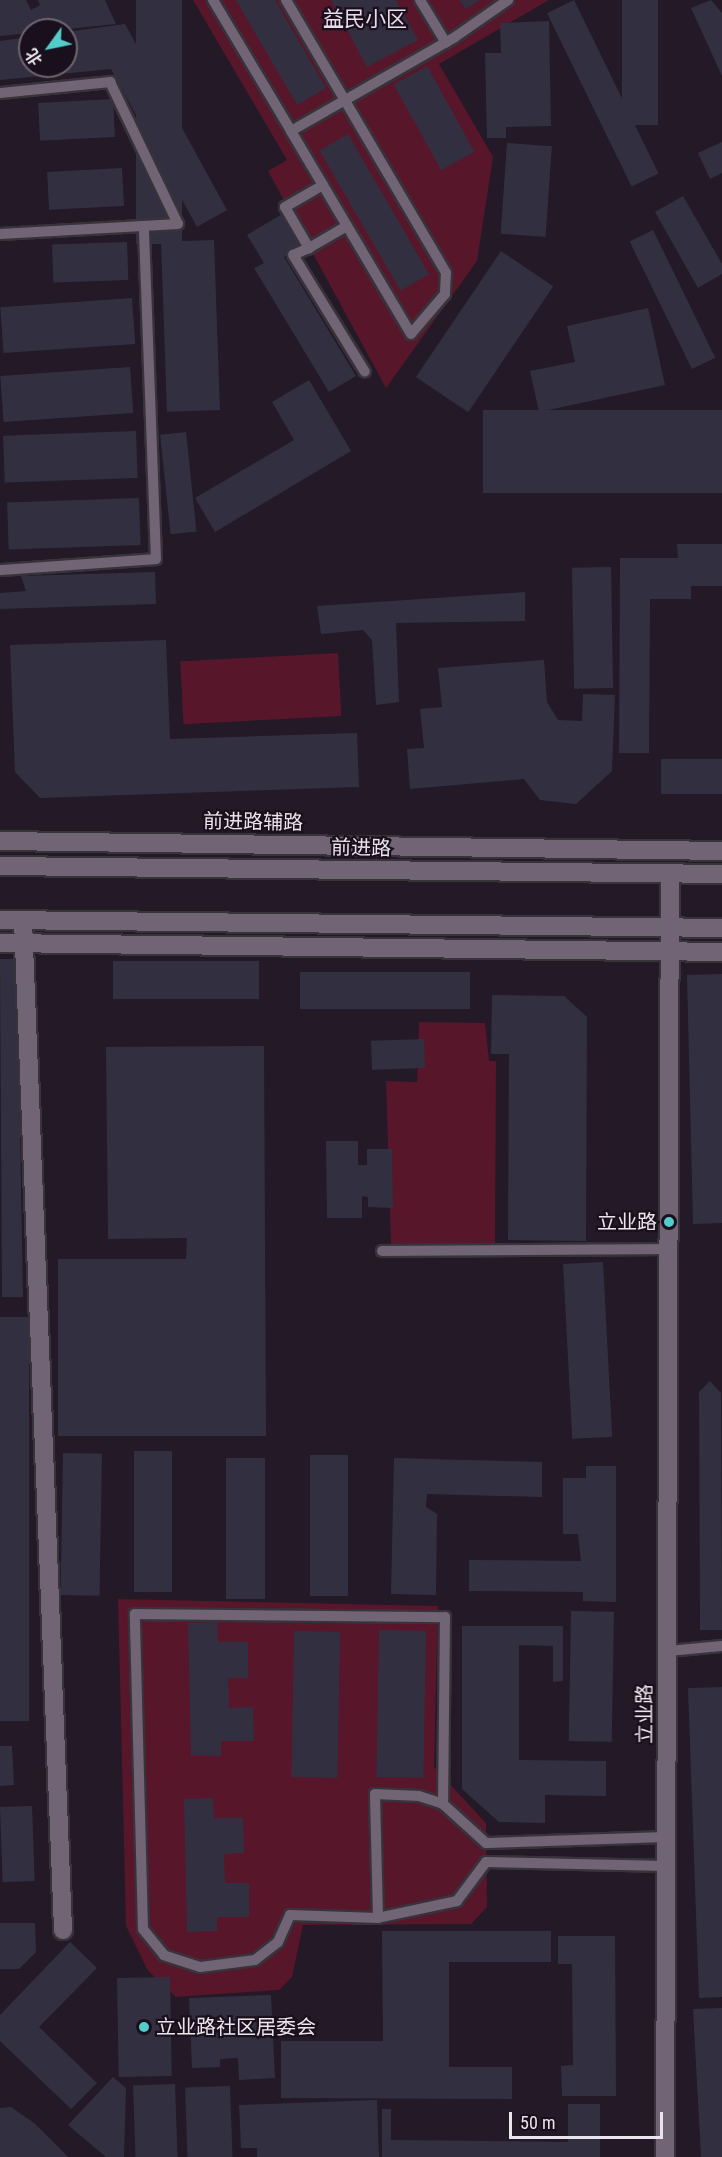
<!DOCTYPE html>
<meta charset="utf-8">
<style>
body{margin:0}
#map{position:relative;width:722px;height:2157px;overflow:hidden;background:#231927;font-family:"Roboto Condensed","Noto Sans SC",sans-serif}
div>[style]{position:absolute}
.green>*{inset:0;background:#571629;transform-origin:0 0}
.building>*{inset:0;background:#323040;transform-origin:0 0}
.roads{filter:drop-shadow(2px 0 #38323b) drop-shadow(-2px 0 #38323b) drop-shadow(0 2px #38323b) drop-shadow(0 -2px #38323b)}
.service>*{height:10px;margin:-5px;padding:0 5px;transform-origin:5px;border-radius:5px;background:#706475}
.minor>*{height:18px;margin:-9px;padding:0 9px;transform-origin:9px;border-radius:9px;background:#706475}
.tertiary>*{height:18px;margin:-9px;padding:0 9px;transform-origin:9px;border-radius:9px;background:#706475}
.secondary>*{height:18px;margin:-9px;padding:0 9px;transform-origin:9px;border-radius:9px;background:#706475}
.dots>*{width:16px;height:16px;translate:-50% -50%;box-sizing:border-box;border:3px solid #1a101d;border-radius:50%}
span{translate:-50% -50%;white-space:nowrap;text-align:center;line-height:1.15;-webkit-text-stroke:4.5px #1a101d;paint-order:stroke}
.street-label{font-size:20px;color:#eae4ed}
.poi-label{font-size:20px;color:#eae4ed}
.right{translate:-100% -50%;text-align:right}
.left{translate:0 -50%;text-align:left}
.neighbourhood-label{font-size:21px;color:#e9dbee}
.north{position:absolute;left:18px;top:18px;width:60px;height:60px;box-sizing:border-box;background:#1a101d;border:2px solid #6d6570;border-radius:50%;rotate:237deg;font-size:16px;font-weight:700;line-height:24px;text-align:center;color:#eae4ed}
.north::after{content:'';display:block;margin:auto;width:21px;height:27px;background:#53cdcb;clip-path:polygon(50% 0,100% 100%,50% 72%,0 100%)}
.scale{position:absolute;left:509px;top:2112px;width:154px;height:27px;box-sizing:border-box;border:3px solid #eae4ed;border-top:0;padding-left:8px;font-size:18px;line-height:21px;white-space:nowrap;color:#eae4ed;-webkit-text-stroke:4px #1a101d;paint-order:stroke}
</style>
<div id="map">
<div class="green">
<i style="clip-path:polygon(193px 0,549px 0,439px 64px,493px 157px,477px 261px,386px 388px,268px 171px,287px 160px)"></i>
<i style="left:338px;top:653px;width:63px;height:158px;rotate:87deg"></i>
<i style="clip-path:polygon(419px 1022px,485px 1023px,489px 1061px,496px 1061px,495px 1245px,391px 1244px,386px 1081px,417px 1082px)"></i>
<i style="clip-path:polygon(118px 1599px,438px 1606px,434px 1767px,486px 1823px,487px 1907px,471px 1924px,303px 1925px,292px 1977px,279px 1990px,176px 1997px,148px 1971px,126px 1926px)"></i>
</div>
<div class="building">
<i style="clip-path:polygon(0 0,26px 0,31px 10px,40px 5px,38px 0,105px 0,116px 24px,0 36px)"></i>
<i style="left:136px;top:0;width:46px;height:244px"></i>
<i style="clip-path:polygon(236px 0,275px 0,326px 88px,297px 105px)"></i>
<i style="clip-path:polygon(331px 0,396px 0,418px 40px,367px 67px)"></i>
<i style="clip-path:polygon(460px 0,480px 0,465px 9px)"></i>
<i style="left:574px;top:0;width:193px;height:30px;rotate:64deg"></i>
<i style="left:622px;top:0;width:36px;height:125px"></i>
<i style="clip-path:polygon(711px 0,722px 13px,722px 76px,691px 8px)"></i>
<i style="clip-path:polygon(549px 21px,551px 126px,506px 127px,506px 138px,487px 138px,485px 53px,501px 53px,500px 23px)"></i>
<i style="clip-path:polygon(125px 24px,227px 210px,197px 227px,111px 69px,0 80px,0 41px,30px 37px,30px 66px,66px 66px,66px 32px)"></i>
<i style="left:427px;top:66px;width:98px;height:38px;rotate:61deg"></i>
<i style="left:113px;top:99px;width:38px;height:75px;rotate:87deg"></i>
<i style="left:348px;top:134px;width:162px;height:33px;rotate:60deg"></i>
<i style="clip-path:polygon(722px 142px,722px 173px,710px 179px,698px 153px)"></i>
<i style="left:507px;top:143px;width:45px;height:91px;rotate:4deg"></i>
<i style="left:122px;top:168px;width:38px;height:75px;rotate:87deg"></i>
<i style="clip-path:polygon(683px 196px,722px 264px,722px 274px,698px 288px,655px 212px)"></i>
<i style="clip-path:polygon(284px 213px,303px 245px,284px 257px,356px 376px,329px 392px,254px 268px,264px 263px,247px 235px)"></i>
<i style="left:653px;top:230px;width:142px;height:26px;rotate:64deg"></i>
<i style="left:214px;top:240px;width:170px;height:53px;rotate:88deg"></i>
<i style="left:127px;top:242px;width:38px;height:75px;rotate:88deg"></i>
<i style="left:501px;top:251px;width:63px;height:152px;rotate:34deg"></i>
<i style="left:132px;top:298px;width:46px;height:132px;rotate:86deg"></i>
<i style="clip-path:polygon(648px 308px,665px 385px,539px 412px,530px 371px,575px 362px,567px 326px)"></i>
<i style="left:130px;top:367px;width:46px;height:130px;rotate:86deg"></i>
<i style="clip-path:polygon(309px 380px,351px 451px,215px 532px,195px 498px,294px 440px,272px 402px)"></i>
<i style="left:722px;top:410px;width:83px;height:239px;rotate:90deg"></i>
<i style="left:136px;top:431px;width:47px;height:133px;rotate:88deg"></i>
<i style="left:186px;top:432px;width:100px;height:26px;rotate:84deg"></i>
<i style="left:139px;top:498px;width:47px;height:132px;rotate:88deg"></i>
<i style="clip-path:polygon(677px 544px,722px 544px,722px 586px,691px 586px,691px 599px,650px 599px,649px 753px,619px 753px,620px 558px,678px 558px)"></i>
<i style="left:611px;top:567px;width:121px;height:39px;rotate:89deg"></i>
<i style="clip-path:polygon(155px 572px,156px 604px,0 609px,0 593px,26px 591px,21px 576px)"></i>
<i style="clip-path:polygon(525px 592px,525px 621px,396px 623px,399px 702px,376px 705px,372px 640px,363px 630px,321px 634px,317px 606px)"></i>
<i style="clip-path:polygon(166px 640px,170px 739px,357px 733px,359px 787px,40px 798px,15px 772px,10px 645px)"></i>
<i style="clip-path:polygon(544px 660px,547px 702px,558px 720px,582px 721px,583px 694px,615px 695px,612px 771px,576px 804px,540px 800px,524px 779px,410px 789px,407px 749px,424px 748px,420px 709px,442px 707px,438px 668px)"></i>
<i style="left:722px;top:759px;width:35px;height:61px;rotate:90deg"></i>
<i style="clip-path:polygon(0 959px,17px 959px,23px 1297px,2px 1297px)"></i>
<i style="left:113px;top:961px;width:146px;height:38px"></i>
<i style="left:300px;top:972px;width:170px;height:37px"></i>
<i style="clip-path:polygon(722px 974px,722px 1223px,693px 1224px,687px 975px)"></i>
<i style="clip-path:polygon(492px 995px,564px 996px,587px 1017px,586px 1241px,508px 1240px,509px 1054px,491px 1054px)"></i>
<i style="left:424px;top:1039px;width:29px;height:53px;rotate:88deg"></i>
<i style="clip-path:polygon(264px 1046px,266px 1436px,58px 1436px,58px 1259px,186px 1259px,187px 1238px,108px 1239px,106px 1047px)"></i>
<i style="clip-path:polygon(326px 1141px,358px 1141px,358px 1165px,367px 1165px,367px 1149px,392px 1149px,393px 1208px,368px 1207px,368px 1197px,362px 1196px,362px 1218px,327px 1218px)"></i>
<i style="left:603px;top:1262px;width:175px;height:40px;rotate:87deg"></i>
<i style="left:0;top:1317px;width:29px;height:404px"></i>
<i style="clip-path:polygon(710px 1381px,721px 1393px,722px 1630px,700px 1630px,699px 1392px)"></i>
<i style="left:134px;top:1451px;width:38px;height:141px"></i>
<i style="left:63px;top:1453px;width:39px;height:142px;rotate:1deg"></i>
<i style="left:310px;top:1455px;width:38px;height:141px"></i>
<i style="left:226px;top:1458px;width:39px;height:141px"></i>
<i style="clip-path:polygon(394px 1458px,542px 1462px,542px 1497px,427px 1494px,426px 1507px,437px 1514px,436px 1595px,391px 1594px)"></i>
<i style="clip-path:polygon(586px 1466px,616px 1466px,616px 1602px,583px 1601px,583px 1592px,469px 1591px,469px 1560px,581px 1561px,578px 1534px,563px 1534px,563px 1478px,586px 1478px)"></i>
<i style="left:571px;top:1611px;width:43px;height:130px;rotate:1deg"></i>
<i style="clip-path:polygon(217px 1622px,218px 1642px,248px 1642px,248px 1678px,228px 1678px,229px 1708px,253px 1707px,254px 1741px,221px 1741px,221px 1756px,191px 1756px,188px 1623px)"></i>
<i style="clip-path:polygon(462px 1626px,563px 1626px,563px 1681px,553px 1682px,553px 1646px,519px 1645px,519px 1760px,606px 1761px,606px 1796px,545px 1795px,545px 1823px,499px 1822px,462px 1789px)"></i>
<i style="left:379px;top:1630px;width:47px;height:147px;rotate:1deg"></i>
<i style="left:294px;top:1631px;width:46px;height:146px;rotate:1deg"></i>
<i style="clip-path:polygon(722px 1687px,722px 1997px,699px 1998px,688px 1688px)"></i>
<i style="clip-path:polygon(0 1746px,12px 1746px,14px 1785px,0 1786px)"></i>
<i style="clip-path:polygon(213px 1798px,214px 1818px,243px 1818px,244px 1853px,224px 1854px,225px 1883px,249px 1883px,249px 1917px,217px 1917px,217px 1931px,187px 1932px,184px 1799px)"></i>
<i style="left:32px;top:1806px;width:75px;height:32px;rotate:88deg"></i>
<i style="clip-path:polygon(0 1923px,35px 1923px,36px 1952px,19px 1969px,0 1969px)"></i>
<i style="clip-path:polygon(382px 1931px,551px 1931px,551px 1962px,449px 1962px,449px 2067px,512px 2067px,512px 2099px,281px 2098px,281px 2041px,383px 2041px)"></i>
<i style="clip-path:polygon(558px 1936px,615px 1936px,616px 2096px,562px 2096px,561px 2066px,573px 2065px,572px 1964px,558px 1964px)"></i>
<i style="clip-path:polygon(70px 1942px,97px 1968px,39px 2027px,97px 2083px,71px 2109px,0 2041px,0 2015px)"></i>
<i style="left:170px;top:1977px;width:99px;height:53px;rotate:89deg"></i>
<i style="clip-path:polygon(271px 1995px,275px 2078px,239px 2080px,238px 2058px,220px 2059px,220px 2067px,192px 2068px,189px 1998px)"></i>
<i style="clip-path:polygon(722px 2008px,722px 2157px,701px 2157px,693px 2009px)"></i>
<i style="clip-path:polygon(113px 2077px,126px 2088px,124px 2157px,106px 2157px,68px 2125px)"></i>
<i style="left:175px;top:2084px;width:73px;height:42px;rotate:88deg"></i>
<i style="left:230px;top:2086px;width:71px;height:45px;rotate:88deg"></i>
<i style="clip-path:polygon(377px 2100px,379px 2157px,257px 2157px,257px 2148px,241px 2148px,239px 2105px)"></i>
<i style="clip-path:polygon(568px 2104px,600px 2104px,600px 2157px,382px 2157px,382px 2109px,391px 2109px,391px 2140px,568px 2142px)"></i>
<i style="clip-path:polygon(11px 2107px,34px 2123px,68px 2157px,0 2157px,0 2108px)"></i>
</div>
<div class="roads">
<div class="service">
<i style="left:213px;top:0;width:152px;rotate:59.2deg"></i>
<i style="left:291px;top:131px;width:189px;rotate:-29.8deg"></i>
<i style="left:455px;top:37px;width:65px;rotate:-34.9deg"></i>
<i style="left:286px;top:0;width:316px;rotate:59.6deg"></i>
<i style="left:446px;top:273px;width:21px;rotate:93deg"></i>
<i style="left:445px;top:294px;width:52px;rotate:130.4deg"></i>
<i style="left:411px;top:334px;width:236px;rotate:-120.6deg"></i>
<i style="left:420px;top:0;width:50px;rotate:58.8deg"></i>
<i style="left:0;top:93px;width:111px;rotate:-5.7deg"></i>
<i style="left:110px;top:82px;width:157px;rotate:64.4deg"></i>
<i style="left:178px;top:224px;width:178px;rotate:176.8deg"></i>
<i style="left:323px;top:185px;width:44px;rotate:149.9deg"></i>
<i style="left:285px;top:207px;width:48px;rotate:59.7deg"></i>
<i style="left:309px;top:248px;width:44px;rotate:-30.1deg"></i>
<i style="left:309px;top:248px;width:17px;rotate:156deg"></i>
<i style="left:293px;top:255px;width:137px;rotate:58.4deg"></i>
<i style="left:0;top:570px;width:156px;rotate:-4deg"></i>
<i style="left:156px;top:559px;width:333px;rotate:-92.1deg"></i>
<i style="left:382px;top:1251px;width:287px;rotate:-0.4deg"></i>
<i style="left:668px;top:1651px;width:54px;rotate:-5.3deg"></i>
<i style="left:666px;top:1866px;width:180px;rotate:-178.7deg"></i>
<i style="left:486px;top:1862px;width:49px;rotate:126.6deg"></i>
<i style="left:457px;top:1901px;width:81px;rotate:167.9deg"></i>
<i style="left:378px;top:1918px;width:124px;rotate:-91.4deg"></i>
<i style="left:375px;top:1794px;width:44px;rotate:2.6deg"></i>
<i style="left:419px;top:1796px;width:25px;rotate:18deg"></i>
<i style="left:443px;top:1804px;width:58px;rotate:42.2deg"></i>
<i style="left:486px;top:1843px;width:181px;rotate:-1.9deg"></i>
<i style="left:378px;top:1918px;width:88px;rotate:-178deg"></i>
<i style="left:290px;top:1915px;width:30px;rotate:114deg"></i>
<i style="left:278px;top:1942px;width:29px;rotate:142deg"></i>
<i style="left:255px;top:1960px;width:55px;rotate:172.7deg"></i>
<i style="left:200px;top:1967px;width:38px;rotate:-162deg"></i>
<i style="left:164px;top:1955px;width:33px;rotate:-129deg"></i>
<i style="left:143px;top:1929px;width:315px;rotate:-91.5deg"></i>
<i style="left:135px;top:1614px;width:310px;rotate:0.6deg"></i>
<i style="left:445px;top:1617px;width:187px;rotate:90.6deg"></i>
</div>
<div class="minor">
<i style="left:23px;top:920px;width:1011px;rotate:87.73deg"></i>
</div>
<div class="tertiary">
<i style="left:0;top:841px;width:722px;rotate:0.79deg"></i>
<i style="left:0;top:943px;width:722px;rotate:0.71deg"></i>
<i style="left:665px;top:2157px;width:1283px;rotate:-89.78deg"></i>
</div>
<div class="secondary">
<i style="left:0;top:866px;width:722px;rotate:0.63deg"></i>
<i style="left:0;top:920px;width:722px;rotate:0.63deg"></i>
</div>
</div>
<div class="dots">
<i style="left:669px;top:1222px;background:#53cdcb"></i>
<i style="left:144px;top:2027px;background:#53cdcb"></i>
</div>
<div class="street-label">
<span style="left:253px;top:822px;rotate:1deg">前进路辅路</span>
<span style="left:361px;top:848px;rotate:1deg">前进路</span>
<span style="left:645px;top:1714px;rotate:-90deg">立业路</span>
</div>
<div class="poi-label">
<span class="right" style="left:657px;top:1222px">立业路</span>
<span class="left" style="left:156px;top:2027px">立业路社区居委会</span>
</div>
<div class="neighbourhood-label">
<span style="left:365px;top:19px">益民小区</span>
</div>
<div class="north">北</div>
<div class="scale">50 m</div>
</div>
